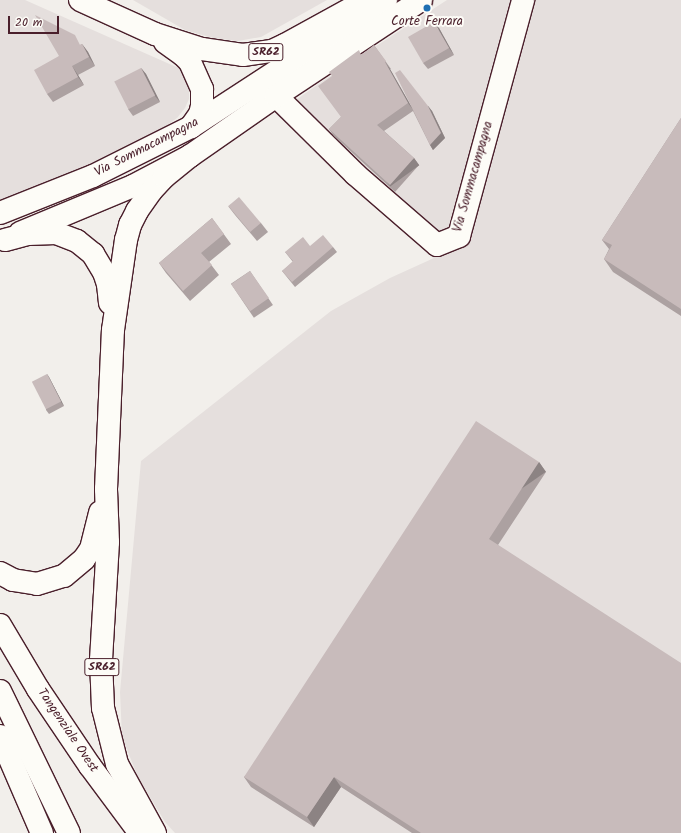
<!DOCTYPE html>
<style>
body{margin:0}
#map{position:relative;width:681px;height:833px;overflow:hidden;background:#f2efeb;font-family:Kalam,sans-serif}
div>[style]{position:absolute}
.built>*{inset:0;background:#e5dfdd}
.roads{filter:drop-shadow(1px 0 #4a1f2b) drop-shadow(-1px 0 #4a1f2b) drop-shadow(0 1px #4a1f2b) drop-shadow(0 -1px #4a1f2b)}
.minor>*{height:22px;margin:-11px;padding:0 11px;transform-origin:11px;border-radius:11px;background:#fdfcf7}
.highway>*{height:22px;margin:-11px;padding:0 11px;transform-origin:11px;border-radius:11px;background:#fdfcf7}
.wall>*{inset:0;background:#aca1a1;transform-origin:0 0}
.shaded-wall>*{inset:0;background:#8c8383;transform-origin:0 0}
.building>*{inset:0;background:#c8bbbb;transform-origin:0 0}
.dots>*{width:11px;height:11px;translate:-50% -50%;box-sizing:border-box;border:2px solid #fdfcf7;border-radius:50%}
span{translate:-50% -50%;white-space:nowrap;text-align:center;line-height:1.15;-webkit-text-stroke:4px #fdfcf7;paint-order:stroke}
.shield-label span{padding:1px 3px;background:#fdfcf7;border:1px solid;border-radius:3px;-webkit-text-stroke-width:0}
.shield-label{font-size:12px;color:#4a1f2b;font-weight:700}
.poi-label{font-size:13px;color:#4a1f2b}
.street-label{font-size:13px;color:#4a1f2b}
.scale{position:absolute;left:8px;top:16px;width:51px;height:18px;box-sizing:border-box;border:2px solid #4a1f2b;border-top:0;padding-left:5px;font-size:12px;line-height:14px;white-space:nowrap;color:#4a1f2b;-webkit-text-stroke:3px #fdfcf7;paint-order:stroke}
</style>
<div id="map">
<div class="built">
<i style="clip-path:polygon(0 0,25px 0,183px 70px,189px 90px,189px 99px,185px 108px,177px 118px,159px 131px,86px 166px,0 200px)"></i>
<i style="clip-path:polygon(133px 0,327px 0,261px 37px,238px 41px,213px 38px,185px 30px)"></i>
<i style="clip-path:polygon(447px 0,681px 0,681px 833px,175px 833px,165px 822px,138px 777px,122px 737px,120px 692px,141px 461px,331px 311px,390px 278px,434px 258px,276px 114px,327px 78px)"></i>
</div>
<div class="roads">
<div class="minor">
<i style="left:276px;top:96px;width:111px;rotate:44.6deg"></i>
<i style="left:355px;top:174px;width:108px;rotate:40.9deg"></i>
<i style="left:437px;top:245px;width:24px;rotate:-22deg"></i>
<i style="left:459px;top:236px;width:245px;rotate:-74.8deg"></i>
<i style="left:0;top:213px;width:100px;rotate:-21.7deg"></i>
<i style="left:93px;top:176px;width:110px;rotate:-26.6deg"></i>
<i style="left:191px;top:127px;width:233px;rotate:-33.1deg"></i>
<i style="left:20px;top:233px;width:122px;rotate:-22.6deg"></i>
<i style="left:133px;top:186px;width:64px;rotate:-27.8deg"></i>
<i style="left:190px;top:156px;width:105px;rotate:-34.9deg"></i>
<i style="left:276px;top:96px;width:174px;rotate:-33.5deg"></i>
</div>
<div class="highway">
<i style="left:80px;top:0;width:82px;rotate:24.4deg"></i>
<i style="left:155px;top:34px;width:49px;rotate:17.7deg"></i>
<i style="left:202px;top:49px;width:41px;rotate:8.3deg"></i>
<i style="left:243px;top:55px;width:29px;rotate:-8deg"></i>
<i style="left:272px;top:51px;width:14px;rotate:-25deg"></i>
<i style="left:285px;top:45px;width:94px;rotate:-28.8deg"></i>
<i style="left:165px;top:42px;width:22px;rotate:36deg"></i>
<i style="left:183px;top:55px;width:10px;rotate:45deg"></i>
<i style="left:190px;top:62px;width:30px;rotate:66deg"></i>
<i style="left:202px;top:89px;width:17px;rotate:90deg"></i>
<i style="left:202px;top:106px;width:8px;rotate:104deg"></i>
<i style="left:200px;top:114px;width:16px;rotate:125deg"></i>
<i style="left:5px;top:240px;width:24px;rotate:-15deg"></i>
<i style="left:28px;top:234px;width:28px;rotate:-2deg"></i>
<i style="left:56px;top:233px;width:22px;rotate:21deg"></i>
<i style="left:77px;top:241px;width:21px;rotate:39deg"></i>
<i style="left:93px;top:254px;width:21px;rotate:59deg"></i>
<i style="left:104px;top:272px;width:13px;rotate:72deg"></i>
<i style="left:108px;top:284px;width:19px;rotate:84deg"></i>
<i style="left:0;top:573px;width:15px;rotate:28deg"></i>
<i style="left:13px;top:580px;width:24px;rotate:9deg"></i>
<i style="left:37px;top:584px;width:28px;rotate:-17deg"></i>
<i style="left:64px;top:576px;width:26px;rotate:-40deg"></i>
<i style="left:84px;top:559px;width:12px;rotate:-55deg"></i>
<i style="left:91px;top:549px;width:38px;rotate:-76deg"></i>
<i style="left:0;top:625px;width:74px;rotate:59.3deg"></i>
<i style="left:38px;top:689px;width:93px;rotate:56deg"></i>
<i style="left:90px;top:766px;width:84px;rotate:53.3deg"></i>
<i style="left:0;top:691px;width:158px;rotate:64.1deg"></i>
<i style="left:0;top:736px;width:106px;rotate:66.6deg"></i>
<i style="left:155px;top:833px;width:79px;rotate:-118.8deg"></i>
<i style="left:117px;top:764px;width:58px;rotate:-104deg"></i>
<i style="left:103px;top:708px;width:48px;rotate:-92.4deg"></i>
<i style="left:101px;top:660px;width:118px;rotate:-86.6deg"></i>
<i style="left:108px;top:542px;width:53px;rotate:-92.2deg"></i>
<i style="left:106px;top:489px;width:159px;rotate:-87.5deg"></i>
<i style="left:113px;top:330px;width:91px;rotate:-81.8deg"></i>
<i style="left:126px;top:240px;width:16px;rotate:-75deg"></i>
<i style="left:130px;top:225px;width:16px;rotate:-63deg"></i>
<i style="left:137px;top:211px;width:24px;rotate:-55deg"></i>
<i style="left:151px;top:191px;width:19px;rotate:-47deg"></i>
<i style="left:164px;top:177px;width:33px;rotate:-39deg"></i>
</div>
</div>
<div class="wall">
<i style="clip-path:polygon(439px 28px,454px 55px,428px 69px,423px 63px)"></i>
<i style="clip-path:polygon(82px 44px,88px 52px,95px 66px,78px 75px,84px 85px,53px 102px,47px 94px,59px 56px)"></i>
<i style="clip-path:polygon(374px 45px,391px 69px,390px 69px,411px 106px,428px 106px,432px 111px,445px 138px,433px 150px,430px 145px,413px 111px,384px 131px,414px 158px,419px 165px,395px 192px,334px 136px,329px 129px,341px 117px)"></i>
<i style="clip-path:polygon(141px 68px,146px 74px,160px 102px,133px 116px,128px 109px)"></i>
<i style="clip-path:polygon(681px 118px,681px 316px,613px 272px,604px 259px,609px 249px,602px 240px)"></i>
<i style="clip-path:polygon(228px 206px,261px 223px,268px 232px,257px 241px,235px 215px)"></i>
<i style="clip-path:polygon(212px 218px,231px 244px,209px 262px,219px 275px,190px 301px,166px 273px,159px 263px)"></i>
<i style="clip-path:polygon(310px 246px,333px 247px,337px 252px,295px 287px,282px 271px,293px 262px,285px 252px)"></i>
<i style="left:250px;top:271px;width:41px;height:23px;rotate:56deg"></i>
<i style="clip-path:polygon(47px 374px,49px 377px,64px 406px,49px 414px,46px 410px)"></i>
<i style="clip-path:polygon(539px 462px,546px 472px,498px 545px,681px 833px,412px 833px,341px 787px,314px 827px,251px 787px,244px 777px)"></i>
</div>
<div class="shaded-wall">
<i style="clip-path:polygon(434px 22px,439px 28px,454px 55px,449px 48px)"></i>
<i style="clip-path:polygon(82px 44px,88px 52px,95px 66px,89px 57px)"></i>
<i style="clip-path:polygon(385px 62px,390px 69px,414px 111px,408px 103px)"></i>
<i style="clip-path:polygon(72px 66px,78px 75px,84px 85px,78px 77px)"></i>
<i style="clip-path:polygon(141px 68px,146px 74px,160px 102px,155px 96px)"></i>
<i style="clip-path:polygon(428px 106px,432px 111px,445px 138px,433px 150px,430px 145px)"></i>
<i style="left:414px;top:158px;width:9px;height:36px;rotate:54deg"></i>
<i style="clip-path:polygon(47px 374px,49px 377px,64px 406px,61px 402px)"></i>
<i style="left:539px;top:462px;width:12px;height:92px;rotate:55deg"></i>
<i style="clip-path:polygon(334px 777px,341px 787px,314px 827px,307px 817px)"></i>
</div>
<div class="building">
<i style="clip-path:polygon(35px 15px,75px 35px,80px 45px,82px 44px,89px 57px,72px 66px,78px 77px,47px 94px,34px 70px,59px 56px)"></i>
<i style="left:434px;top:22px;width:30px;height:30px;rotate:60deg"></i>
<i style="clip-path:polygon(374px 45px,386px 61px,385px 62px,408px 103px,377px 125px,414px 158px,390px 185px,329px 129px,341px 117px,318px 86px,332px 76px,329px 72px,359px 50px,361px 55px)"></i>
<i style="left:141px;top:68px;width:31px;height:30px;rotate:63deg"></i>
<i style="clip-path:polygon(400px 70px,428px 106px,441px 133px,430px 145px,395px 73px)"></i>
<i style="clip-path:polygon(681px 118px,681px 309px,604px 259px,612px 245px,602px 240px)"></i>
<i style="left:239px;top:197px;width:34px;height:14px;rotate:50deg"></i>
<i style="clip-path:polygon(212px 218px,224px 234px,201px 253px,212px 265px,183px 291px,159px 263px)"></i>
<i style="clip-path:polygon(323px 235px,333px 247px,292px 282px,282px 271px,293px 261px,285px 252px,303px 237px,310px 246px)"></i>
<i style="left:250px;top:271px;width:33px;height:23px;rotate:55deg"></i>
<i style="left:47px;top:374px;width:31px;height:17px;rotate:63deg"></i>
<i style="clip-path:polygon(476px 421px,539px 462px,489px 539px,681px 663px,681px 833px,421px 833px,334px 777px,307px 817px,244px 777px)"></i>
</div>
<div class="dots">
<i style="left:427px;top:8px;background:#1f6fb2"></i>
</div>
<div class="shield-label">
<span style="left:266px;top:52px">SR62</span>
<span style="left:102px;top:667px">SR62</span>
</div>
<div class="poi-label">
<span style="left:427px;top:22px">Corte Ferrara</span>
</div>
<div class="street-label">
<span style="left:147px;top:148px;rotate:-27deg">Via Sommacampagna</span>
<span style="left:474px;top:177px;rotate:-74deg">Via Sommacampagna</span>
<span style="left:67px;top:731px;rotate:56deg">Tangenziale Ovest</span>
</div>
<div class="scale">20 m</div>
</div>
